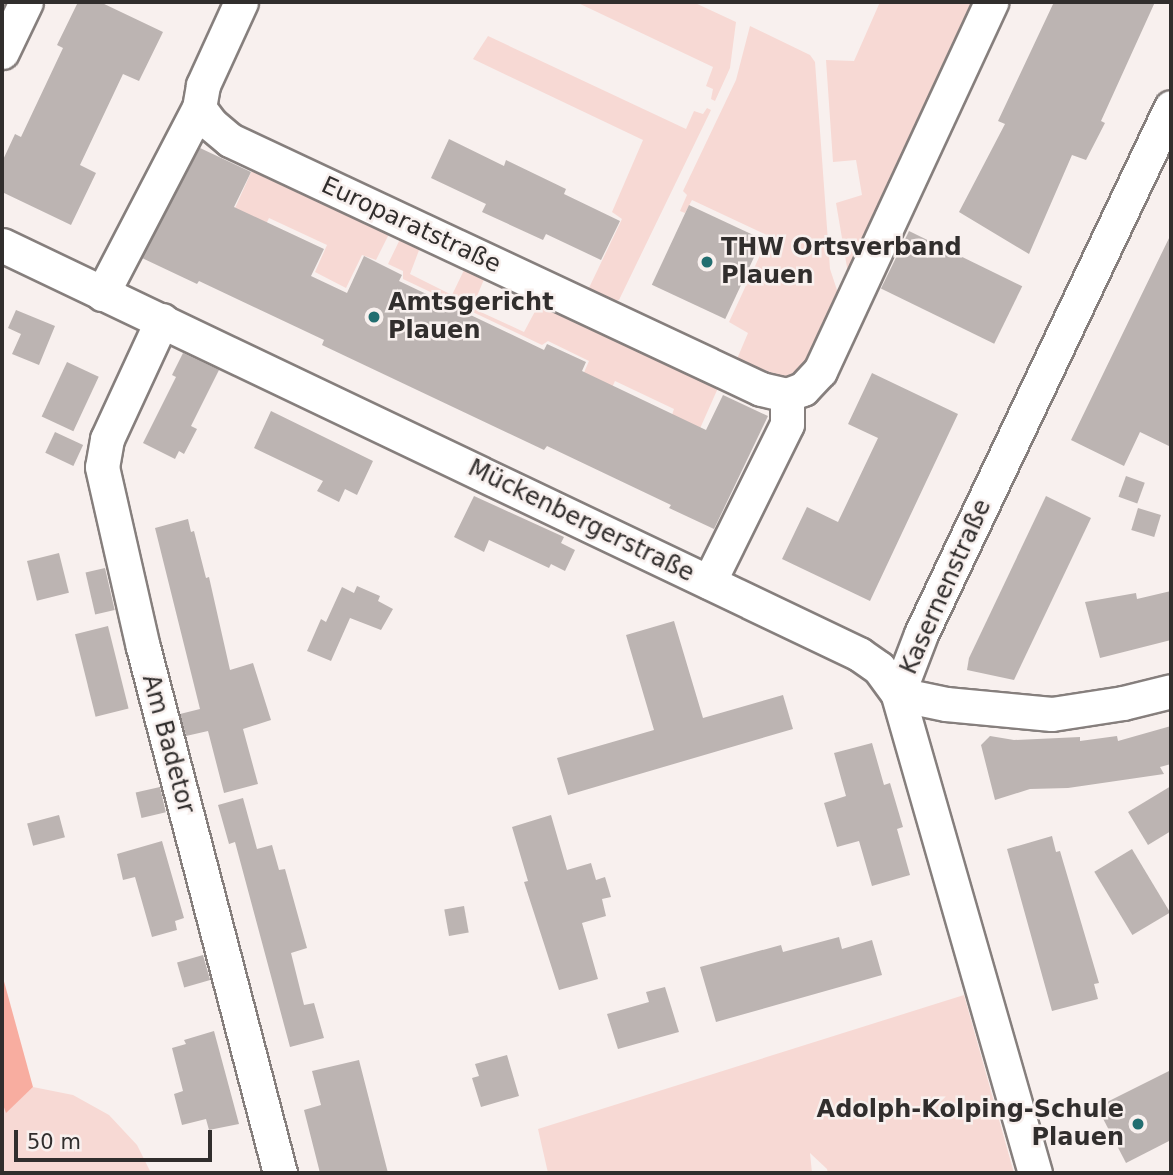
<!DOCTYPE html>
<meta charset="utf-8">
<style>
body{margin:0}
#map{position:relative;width:1173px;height:1175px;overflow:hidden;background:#f8f0ee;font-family:"DejaVu Sans",sans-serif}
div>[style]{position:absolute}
.green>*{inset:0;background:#f7d9d4}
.forest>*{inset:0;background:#f8ada0}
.building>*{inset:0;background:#bcb4b2;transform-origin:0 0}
.roads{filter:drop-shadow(2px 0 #867f7d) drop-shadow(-2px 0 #867f7d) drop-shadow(0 2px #867f7d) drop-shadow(0 -2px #867f7d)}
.minor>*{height:33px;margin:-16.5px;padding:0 16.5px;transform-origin:16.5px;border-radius:16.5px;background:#fff}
.dots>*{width:19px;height:19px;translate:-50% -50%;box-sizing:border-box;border:4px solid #f8f0ee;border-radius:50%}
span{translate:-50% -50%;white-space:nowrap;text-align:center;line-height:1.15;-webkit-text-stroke:5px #f8f0ee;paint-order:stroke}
.street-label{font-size:24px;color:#312e2d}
.poi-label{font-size:24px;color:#312e2d;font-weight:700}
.left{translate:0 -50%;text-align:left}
.right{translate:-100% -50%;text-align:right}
.frame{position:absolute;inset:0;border:4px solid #312e2d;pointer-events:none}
.scale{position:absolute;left:14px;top:1130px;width:198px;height:32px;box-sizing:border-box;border:4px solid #312e2d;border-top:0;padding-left:9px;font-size:21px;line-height:24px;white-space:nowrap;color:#312e2d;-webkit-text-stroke:5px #f8f0ee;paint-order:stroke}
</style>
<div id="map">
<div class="green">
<i style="clip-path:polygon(576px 2px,693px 2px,736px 22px,730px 68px,715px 101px,711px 99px,713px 89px,706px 86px,713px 67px)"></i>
<i style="clip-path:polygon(880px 2px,982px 2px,850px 285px,836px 203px,862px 195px,856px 160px,833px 162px,826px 60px,854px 61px)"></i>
<i style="clip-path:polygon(750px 26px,810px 55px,815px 62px,830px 269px,841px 302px,801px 378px,782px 377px,737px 359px,748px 333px,729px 322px,769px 236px,692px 200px,685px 213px,680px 211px,687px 195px,683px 191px,736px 80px)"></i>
<i style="clip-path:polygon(488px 36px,686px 129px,694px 111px,703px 114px,707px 108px,711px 110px,619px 300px,612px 302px,587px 292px,622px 219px,612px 212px,643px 140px,473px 59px)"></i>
<i style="clip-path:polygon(254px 166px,391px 230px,376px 260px,362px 255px,346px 288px,315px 272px,327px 245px,269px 218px,257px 242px,226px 228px)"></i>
<i style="clip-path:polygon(402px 235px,421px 245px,410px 274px,452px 295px,465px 268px,485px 277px,472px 308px,524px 332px,540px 302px,718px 388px,690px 451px,664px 437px,674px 409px,615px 381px,602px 409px,574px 395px,589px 361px,548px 341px,542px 345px,403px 279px,403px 271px,388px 264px)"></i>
<i style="clip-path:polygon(964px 995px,1014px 1173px,828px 1173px,827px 1169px,810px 1153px,812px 1173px,548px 1173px,538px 1129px)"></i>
<i style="clip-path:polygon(33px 1087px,73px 1095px,109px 1115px,137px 1145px,151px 1173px,2px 1173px,2px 1102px,6px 1112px)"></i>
</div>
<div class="forest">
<i style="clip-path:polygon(2px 974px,33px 1087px,6px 1113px,2px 1102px)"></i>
</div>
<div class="building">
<i style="clip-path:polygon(78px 2px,100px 2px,163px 32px,139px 81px,123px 74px,80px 165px,96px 173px,71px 225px,2px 192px,2px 162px,15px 134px,21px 137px,63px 48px,57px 45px)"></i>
<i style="clip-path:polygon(1054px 2px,1155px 2px,1101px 121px,1105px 123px,1086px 160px,1072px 155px,1029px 254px,959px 212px,1005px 124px,998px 121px)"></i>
<i style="clip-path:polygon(449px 139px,504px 166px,506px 160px,566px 189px,564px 194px,620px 221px,601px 260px,546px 234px,543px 240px,482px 212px,486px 204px,431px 178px)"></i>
<i style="clip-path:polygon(200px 148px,251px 172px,234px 207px,324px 249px,311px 276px,347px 293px,364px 256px,402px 275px,399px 281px,544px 350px,547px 344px,586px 362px,582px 371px,706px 430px,723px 395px,768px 416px,714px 529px,669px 508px,671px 505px,547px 446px,544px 450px,322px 345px,324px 340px,199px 281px,197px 284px,142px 258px)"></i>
<i style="left:689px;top:205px;width:81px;height:88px;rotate:25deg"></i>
<i style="left:909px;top:231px;width:126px;height:64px;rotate:26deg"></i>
<i style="clip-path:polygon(1171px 234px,1171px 447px,1140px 432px,1124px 466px,1071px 440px)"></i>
<i style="clip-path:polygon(16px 310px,55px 326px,39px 365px,12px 354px,21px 334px,8px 328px)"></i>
<i style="clip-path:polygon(183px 353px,219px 370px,191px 426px,197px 429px,184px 454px,179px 451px,175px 459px,143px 443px,176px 377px,172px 375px)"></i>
<i style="left:67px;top:362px;width:35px;height:60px;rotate:25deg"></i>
<i style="clip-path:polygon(872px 373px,958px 414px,870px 601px,782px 559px,807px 507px,838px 522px,878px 438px,848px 424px)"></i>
<i style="clip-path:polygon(271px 411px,373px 461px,357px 495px,345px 489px,339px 502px,317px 491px,323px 481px,254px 448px)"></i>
<i style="left:55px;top:432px;width:31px;height:23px;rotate:25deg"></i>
<i style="left:1126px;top:476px;width:20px;height:22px;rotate:20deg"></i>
<i style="clip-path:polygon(474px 496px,564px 537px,561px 543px,575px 550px,565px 571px,551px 564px,549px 568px,489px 540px,484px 552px,454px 537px)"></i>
<i style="clip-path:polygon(1046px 496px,1091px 518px,1014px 680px,967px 670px,969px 658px)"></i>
<i style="left:1138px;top:508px;width:24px;height:23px;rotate:17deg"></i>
<i style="clip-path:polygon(188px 519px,191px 532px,194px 531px,206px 578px,209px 577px,230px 670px,253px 663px,271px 720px,243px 729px,258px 784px,224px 793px,208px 731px,186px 736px,180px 714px,200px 709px,155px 528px)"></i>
<i style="left:59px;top:553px;width:41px;height:33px;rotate:76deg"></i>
<i style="left:105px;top:568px;width:43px;height:20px;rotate:77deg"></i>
<i style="clip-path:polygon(357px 586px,380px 596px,378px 601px,393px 609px,381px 630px,350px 618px,331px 661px,307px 651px,321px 619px,326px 622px,342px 587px,354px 593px)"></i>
<i style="clip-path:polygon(1171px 591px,1171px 640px,1100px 658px,1085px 602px,1136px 593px,1137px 599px)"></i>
<i style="clip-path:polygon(674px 621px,703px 718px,783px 695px,793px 729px,568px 795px,557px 758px,654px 730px,626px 635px)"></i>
<i style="left:108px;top:626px;width:85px;height:34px;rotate:76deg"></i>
<i style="clip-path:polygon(1171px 726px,1171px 764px,1160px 767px,1164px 774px,1068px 788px,1030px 789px,995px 800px,981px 745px,990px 736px,1014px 740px,1080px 737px,1080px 741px,1117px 736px,1118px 741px)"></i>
<i style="clip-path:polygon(872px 743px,884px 785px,890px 783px,903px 827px,897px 829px,910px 875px,872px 886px,859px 841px,837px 847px,824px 803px,846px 796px,834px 753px)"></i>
<i style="clip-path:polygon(1171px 786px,1171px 831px,1148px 845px,1128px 812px)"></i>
<i style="left:160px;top:787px;width:26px;height:25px;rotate:77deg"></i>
<i style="clip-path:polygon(243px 798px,257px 849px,272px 845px,279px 870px,285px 869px,307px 948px,291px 953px,304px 1005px,314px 1003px,324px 1038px,290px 1047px,235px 842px,229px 844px,218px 805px)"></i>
<i style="left:59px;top:815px;width:23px;height:33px;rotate:75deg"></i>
<i style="clip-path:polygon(551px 815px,567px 870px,591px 863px,596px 880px,605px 877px,611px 897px,602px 899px,606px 916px,582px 923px,598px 979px,559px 990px,524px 882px,528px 881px,512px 827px)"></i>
<i style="clip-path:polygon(1052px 836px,1056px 852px,1060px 851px,1099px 983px,1094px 984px,1098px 999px,1052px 1011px,1007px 849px)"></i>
<i style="clip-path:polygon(162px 841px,184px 918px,175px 921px,177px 930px,152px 937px,135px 877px,123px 880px,117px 854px)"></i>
<i style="left:1132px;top:849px;width:74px;height:44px;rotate:59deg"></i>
<i style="left:464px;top:906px;width:27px;height:20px;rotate:80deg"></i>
<i style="clip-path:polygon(839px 937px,842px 949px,872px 940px,882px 975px,716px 1022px,700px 967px,781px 945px,783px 952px)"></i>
<i style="left:203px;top:955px;width:26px;height:27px;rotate:74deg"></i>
<i style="clip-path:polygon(665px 987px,679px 1032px,618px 1049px,607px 1014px,649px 1002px,646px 992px)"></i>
<i style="clip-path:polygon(214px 1031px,239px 1124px,209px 1130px,206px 1119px,182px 1125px,174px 1094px,183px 1091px,172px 1048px,186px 1044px,184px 1040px)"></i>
<i style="clip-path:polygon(507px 1055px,519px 1096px,481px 1107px,472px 1078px,479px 1076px,475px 1064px)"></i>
<i style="clip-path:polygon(359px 1060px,388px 1173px,320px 1173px,304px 1110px,321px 1105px,312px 1071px)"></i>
<i style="clip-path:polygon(1171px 1070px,1171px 1140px,1126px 1163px,1097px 1107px)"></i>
</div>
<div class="roads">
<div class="minor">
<i style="left:2px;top:52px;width:55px;rotate:-64.4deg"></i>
<i style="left:199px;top:108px;width:20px;rotate:53deg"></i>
<i style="left:211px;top:124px;width:25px;rotate:40deg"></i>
<i style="left:230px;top:140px;width:586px;rotate:25.12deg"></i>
<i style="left:761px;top:389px;width:27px;rotate:13deg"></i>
<i style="left:787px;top:395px;width:17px;rotate:-21deg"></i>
<i style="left:803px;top:389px;width:25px;rotate:-47deg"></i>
<i style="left:820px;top:371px;width:407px;rotate:-65.1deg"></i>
<i style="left:2px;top:245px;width:950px;rotate:25.51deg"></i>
<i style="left:859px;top:654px;width:24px;rotate:35deg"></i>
<i style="left:879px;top:668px;width:32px;rotate:54deg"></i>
<i style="left:898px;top:694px;width:49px;rotate:11.8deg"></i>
<i style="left:946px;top:704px;width:106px;rotate:5.4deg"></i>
<i style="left:1052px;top:714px;width:72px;rotate:-8.8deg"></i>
<i style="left:1123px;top:703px;width:49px;rotate:-14deg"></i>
<i style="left:102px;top:294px;width:210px;rotate:-62.5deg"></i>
<i style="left:199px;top:108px;width:23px;rotate:-80deg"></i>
<i style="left:203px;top:85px;width:91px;rotate:-65.4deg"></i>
<i style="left:162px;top:320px;width:131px;rotate:114.8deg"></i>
<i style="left:107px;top:439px;width:28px;rotate:100deg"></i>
<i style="left:102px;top:467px;width:185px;rotate:77.2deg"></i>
<i style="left:143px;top:647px;width:544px;rotate:75.4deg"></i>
<i style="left:709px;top:582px;width:176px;rotate:-63.7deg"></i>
<i style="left:787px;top:424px;width:29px;rotate:-90deg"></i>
<i style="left:1035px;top:1173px;width:498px;rotate:-106deg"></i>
<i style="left:898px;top:694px;width:64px;rotate:-69deg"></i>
<i style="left:921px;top:634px;width:583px;rotate:-64.62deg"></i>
</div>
</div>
<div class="dots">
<i style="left:707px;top:262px;background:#226e70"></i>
<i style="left:374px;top:317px;background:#226e70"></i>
<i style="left:1138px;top:1124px;background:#226e70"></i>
</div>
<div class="street-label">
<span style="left:411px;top:225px;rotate:25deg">Europaratstraße</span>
<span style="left:581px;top:521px;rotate:26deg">Mückenbergerstraße</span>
<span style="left:946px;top:587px;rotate:-66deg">Kasernenstraße</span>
<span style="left:168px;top:744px;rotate:75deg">Am Badetor</span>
</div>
<div class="poi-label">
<span class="left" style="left:721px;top:262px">THW Ortsverband<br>Plauen</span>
<span class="left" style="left:388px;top:317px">Amtsgericht<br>Plauen</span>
<span class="right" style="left:1124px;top:1124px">Adolph-Kolping-Schule<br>Plauen</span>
</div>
<div class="frame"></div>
<div class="scale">50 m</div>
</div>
